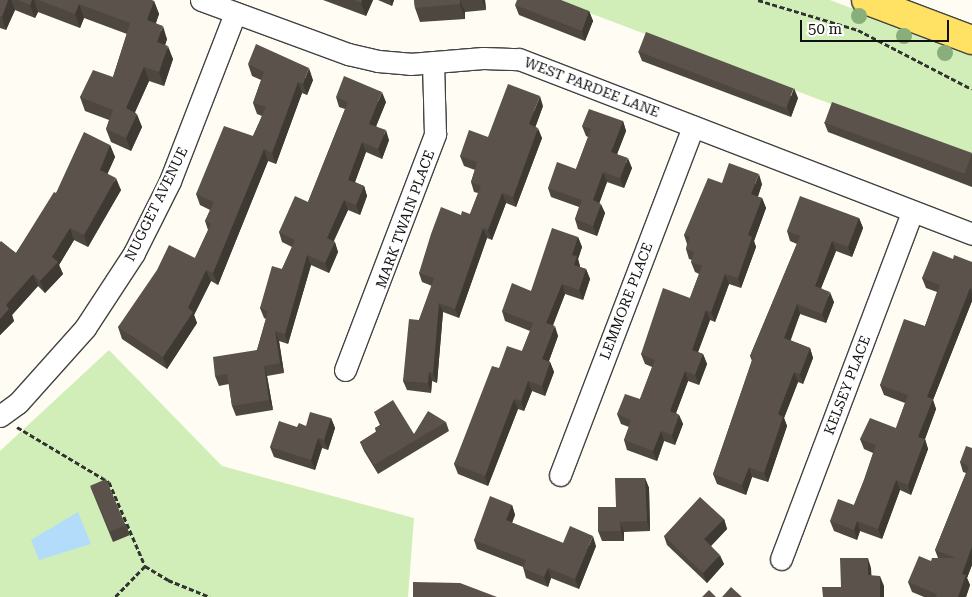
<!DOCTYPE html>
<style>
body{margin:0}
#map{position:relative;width:972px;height:597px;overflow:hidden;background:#fffdf3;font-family:"Roboto Serif",serif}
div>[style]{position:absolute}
.green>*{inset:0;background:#d1eeb8}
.water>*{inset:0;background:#b3dcfb}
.path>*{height:3px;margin-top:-1.5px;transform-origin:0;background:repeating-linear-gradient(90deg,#323232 0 5px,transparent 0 7.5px)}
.roads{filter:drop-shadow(1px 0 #434343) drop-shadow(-1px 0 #434343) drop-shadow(0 1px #434343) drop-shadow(0 -1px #434343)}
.minor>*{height:21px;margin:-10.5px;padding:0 10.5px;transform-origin:10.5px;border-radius:10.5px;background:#fff}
.primary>*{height:28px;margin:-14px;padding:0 14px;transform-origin:14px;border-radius:14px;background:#ffe163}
.trees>*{width:16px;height:16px;margin:-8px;border-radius:50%;background:#88af7b}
.wall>*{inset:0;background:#4d4740}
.shaded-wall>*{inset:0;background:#3f3934}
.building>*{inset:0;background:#5a524b;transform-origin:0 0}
span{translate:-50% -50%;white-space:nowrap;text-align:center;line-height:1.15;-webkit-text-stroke:5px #fff;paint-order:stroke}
.street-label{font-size:14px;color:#101010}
.scale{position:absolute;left:800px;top:20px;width:149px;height:22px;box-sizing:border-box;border:2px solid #101010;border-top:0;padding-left:6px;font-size:15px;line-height:18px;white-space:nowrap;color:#101010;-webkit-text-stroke:4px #fff;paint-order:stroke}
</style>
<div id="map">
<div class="green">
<i style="clip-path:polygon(555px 0,830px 0,972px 54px,972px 157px)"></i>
<i style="clip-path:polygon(109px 350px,222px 466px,414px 518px,408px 597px,0 597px,0 451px)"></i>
</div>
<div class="water">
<i style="clip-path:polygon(78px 512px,91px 544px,39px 560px,31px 540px)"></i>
</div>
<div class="path">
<i style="left:758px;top:0;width:104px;rotate:16.7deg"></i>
<i style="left:858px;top:30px;width:128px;rotate:27.4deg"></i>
<i style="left:17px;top:427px;width:107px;rotate:30.9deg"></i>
<i style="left:109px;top:482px;width:91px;rotate:66.8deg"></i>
<i style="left:145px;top:566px;width:43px;rotate:134.1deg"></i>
<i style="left:145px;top:566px;width:27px;rotate:31deg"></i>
<i style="left:168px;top:580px;width:45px;rotate:22deg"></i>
</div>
<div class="roads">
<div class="minor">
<i style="left:201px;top:0;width:157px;rotate:20.2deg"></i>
<i style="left:348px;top:54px;width:31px;rotate:13deg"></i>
<i style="left:378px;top:61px;width:32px;rotate:5deg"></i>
<i style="left:410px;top:64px;width:73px;rotate:-4.7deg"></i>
<i style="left:483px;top:58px;width:36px;rotate:2deg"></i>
<i style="left:519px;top:59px;width:486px;rotate:21.1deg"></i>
<i style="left:345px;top:370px;width:253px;rotate:-69.1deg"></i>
<i style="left:435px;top:134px;width:72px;rotate:-91.6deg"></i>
<i style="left:0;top:416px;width:22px;rotate:-36deg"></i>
<i style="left:18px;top:403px;width:101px;rotate:-48.2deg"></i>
<i style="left:85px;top:328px;width:90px;rotate:-56.8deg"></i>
<i style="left:134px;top:253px;width:80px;rotate:-63.4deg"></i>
<i style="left:170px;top:181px;width:180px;rotate:-68.8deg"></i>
<i style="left:560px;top:475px;width:373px;rotate:-69.1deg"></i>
<i style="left:781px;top:559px;width:371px;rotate:-69.3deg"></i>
</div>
<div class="primary">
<i style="left:866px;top:0;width:113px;rotate:20.7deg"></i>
</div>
</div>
<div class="trees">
<i style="left:859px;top:16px"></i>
<i style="left:904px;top:36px"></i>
<i style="left:945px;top:53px"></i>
</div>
<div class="wall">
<i style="clip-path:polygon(0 0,151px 0,154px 1px,159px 14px,156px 23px,167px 39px,165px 45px,173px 59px,164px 86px,149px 81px,135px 112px,142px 127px,131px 151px,111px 142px,106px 129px,109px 120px,85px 111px,80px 97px,113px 77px,127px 34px,84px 18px,80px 28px,38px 12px,35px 18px,15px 10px,6px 30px,0 28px)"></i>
<i style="clip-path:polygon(323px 0,373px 0,366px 16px)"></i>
<i style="clip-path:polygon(378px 0,394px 0,392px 6px)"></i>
<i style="clip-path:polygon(414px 0,485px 0,486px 10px,465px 12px,465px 19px,420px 22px,415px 8px)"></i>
<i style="clip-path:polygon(515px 5px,589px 11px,593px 21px,585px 41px,519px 15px)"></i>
<i style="clip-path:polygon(638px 51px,798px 98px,791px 117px,642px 61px)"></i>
<i style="clip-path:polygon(248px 64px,313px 80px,307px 95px,302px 93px,276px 164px,268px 161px,218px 285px,211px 281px,194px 315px,197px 323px,167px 369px,122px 339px,118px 327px,195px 258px,208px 230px,205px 221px,210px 210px,200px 205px,196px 194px,253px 136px,262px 116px,257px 114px,253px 103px,261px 80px,252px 76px)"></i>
<i style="clip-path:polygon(336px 97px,386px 102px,376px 126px,389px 140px,382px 159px,366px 152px,355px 182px,364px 186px,367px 196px,360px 215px,348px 210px,334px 241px,338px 252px,329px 273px,311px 265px,288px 344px,279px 341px,284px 373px,267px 376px,273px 410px,236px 416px,232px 406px,229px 384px,219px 386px,215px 376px,257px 350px,266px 319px,264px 318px,260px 308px,282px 269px,292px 247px,282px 242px,279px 232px,308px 202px,345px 109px,339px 107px)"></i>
<i style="clip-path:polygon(543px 106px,535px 127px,542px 138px,516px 207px,506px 203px,492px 240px,487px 238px,459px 318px,443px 312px,437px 383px,432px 381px,431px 393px,407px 390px,403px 381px,419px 320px,432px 286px,422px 282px,419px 273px,461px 215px,470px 214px,478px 193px,474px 192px,471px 182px,475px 170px,464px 166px,460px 156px,488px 137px)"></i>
<i style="clip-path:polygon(623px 121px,626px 131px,617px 154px,632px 168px,624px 188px,607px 182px,599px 203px,605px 213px,597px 236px,578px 229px,575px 219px,579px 207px,551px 197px,548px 188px,576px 169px,588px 137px,586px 136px,582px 126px)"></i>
<i style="clip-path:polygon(824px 122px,972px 154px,972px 187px,828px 132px)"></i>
<i style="clip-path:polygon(110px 145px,115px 157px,107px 174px,121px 190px,88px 247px,74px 240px,59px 265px,63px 274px,45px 293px,38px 286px,12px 315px,14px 321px,0 335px,0 242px,16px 253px,56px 193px)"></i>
<i style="clip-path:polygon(722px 183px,762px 184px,758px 197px,762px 198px,766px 208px,754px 241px,756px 247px,741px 288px,729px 284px,715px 322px,710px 320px,698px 352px,703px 354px,707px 364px,699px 385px,688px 381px,676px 413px,679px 415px,683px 424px,675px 445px,664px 441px,657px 461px,627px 450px,624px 440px,629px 427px,621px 424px,617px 414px,640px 399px,652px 367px,645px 364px,641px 354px,690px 298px,699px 274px,695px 272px,691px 262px,692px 260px,689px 259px,686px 249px,687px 244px,684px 235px)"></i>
<i style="clip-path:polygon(859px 218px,863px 228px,852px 257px,836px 251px,821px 288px,834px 302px,826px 323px,800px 314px,790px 340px,810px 348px,813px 358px,803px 384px,798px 382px,784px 418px,787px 426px,768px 482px,752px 477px,746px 495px,717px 484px,713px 474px,752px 361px,750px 356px,797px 244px,790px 241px,787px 231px)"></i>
<i style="clip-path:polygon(578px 237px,582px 247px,578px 259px,580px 267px,586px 269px,590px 279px,583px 300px,565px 294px,553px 325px,558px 336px,549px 361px,550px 362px,554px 372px,545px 396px,532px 391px,524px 411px,518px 409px,488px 486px,458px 474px,454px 464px,499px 368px,522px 351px,530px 331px,505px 321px,502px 311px,531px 291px)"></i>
<i style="clip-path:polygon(953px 259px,972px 262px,972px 301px,933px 400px,936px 409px,925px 439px,928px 449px,911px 495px,900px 490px,882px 539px,860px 531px,857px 540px,834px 531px,830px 521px,854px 505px,864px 480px,873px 453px,864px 449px,860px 439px,896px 428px,905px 403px,884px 395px,880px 385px,925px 326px,937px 292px,926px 288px,922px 278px)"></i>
<i style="clip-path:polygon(374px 412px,414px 434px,446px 422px,449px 431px,378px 474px,364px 451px,360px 442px,376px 432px,375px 428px,380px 425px)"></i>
<i style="clip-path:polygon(331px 418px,335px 428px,328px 450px,322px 448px,315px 470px,274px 457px,270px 447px,297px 427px,306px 426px)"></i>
<i style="clip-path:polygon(972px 448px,972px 565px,967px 578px,970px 585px,966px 597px,924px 597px,912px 592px,908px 582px,931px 561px,938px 558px,935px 550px,966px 473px,963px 472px,960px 462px)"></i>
<i style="clip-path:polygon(645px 478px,649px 488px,650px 531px,624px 532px,624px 541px,602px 541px,598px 531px,616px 507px)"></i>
<i style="clip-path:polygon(90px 486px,126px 525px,130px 535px,113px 542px)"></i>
<i style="clip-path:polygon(512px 505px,515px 515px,512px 523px,563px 543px,596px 546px,579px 589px,551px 578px,548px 587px,526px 578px,523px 567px,477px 549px,474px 540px)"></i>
<i style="clip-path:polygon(724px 519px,727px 529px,711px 546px,724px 564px,707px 583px,667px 545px,664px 536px)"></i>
</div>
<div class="shaded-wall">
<i style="clip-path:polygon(8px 0,11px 0,15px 10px,6px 30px,2px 17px)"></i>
<i style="clip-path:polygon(32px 0,34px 0,38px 12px,35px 18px,30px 5px)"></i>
<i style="clip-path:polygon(362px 0,373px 0,366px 16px,361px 3px)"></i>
<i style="clip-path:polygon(390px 0,394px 0,392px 6px)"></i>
<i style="clip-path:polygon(460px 0,465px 12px,465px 19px,460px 4px)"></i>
<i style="clip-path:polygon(482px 0,485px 0,486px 10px)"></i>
<i style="clip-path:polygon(154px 1px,159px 14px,152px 33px,147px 20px)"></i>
<i style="clip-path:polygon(79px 4px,84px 18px,80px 28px,75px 14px)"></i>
<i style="clip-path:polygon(589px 11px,593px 21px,585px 41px,582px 31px)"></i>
<i style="clip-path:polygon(163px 26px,167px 39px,162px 55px,157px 42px)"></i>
<i style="clip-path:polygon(168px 46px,173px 59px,164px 86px,159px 72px)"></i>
<i style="clip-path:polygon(144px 67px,149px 81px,131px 121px,126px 108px)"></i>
<i style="clip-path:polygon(309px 68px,313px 80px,307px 95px,303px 84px)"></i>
<i style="clip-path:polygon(298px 82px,302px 93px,276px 164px,272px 153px)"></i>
<i style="clip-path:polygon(794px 88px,798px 98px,791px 117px,787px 107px)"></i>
<i style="clip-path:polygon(382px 92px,386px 102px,373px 134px,369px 124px)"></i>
<i style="clip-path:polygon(540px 96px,543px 106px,533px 134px,529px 124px)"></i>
<i style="clip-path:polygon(137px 114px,142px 127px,131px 151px,126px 138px)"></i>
<i style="clip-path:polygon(623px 121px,626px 131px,614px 162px,611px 152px)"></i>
<i style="clip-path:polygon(538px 128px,542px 138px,516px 207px,513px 197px)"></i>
<i style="clip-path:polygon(386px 130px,389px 140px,382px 159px,378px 149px)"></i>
<i style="clip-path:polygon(362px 142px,366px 152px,352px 190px,348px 180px)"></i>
<i style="clip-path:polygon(110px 145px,115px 157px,104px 182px,100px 170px)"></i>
<i style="clip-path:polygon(264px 149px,268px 161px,218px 285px,213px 273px)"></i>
<i style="clip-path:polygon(628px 158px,632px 168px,624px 188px,620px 178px)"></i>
<i style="clip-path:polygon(603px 172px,607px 182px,597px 210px,593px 200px)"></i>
<i style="clip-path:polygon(759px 174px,762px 184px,755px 204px,751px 194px)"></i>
<i style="clip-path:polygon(116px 178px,121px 190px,88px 247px,84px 235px)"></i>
<i style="clip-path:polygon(364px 186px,367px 196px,360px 215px,356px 205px)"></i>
<i style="clip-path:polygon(502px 193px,506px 203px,492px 240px,488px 230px)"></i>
<i style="clip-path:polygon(762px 198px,766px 208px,754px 241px,756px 247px,741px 288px,738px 278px,748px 235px)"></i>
<i style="clip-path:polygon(344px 200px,348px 210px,330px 248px,327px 238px)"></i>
<i style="clip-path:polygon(601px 204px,605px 213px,597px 236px,593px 226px)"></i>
<i style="clip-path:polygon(859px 218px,863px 228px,852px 257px,848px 247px)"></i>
<i style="clip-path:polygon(70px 228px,74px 240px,59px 265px,63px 274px,45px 293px,40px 281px,52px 257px)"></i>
<i style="clip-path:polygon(483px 228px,487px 238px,459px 318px,455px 309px)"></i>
<i style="clip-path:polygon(578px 237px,582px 247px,578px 259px,580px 266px,577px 275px,574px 265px,572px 255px)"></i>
<i style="clip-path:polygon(832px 241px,836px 251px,818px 296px,815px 286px)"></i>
<i style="clip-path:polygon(335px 242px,338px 252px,329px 273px,325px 263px)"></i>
<i style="clip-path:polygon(307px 255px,311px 265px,288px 344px,285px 334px)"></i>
<i style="clip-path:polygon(586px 269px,590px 279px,583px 300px,579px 290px)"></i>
<i style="clip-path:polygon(206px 270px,211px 281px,194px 315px,197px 323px,167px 369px,163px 357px)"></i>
<i style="clip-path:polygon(33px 274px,38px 286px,12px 315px,14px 321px,0 335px,0 319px,6px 305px)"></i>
<i style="clip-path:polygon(725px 274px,729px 284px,715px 322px,711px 312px)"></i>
<i style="clip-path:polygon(562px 284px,565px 294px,550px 333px,546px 323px)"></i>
<i style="clip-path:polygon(970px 288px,972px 295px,972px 301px,933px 400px,936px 409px,925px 439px,928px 449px,911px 495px,908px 485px,927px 397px)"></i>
<i style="clip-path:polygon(830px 292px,834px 302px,826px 323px,822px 314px)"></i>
<i style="clip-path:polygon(439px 303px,443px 312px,437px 383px,433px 373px)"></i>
<i style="clip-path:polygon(797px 304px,800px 314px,788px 348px,784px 338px)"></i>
<i style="clip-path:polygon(706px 310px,710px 320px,695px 360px,692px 350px)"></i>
<i style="clip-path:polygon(555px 326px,558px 336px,546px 369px,542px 359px)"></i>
<i style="clip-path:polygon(275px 331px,279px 341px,284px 373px,280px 363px)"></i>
<i style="clip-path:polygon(810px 348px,813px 358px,803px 384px,800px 374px)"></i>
<i style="clip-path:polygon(703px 354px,707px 364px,699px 385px,695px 375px)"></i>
<i style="clip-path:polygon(550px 362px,554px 372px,545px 396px,542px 386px)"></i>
<i style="clip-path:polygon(264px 366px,267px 376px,273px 410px,269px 400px)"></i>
<i style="clip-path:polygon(685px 371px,688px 381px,673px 421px,670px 411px)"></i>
<i style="clip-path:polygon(429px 372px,432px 381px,431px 393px,428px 383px)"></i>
<i style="clip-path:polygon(794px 372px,798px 382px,784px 418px,787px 426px,768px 482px,764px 473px,778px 414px)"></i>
<i style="clip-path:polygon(528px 381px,532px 391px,524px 411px,521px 401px)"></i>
<i style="clip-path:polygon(514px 399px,518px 409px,488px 486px,485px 476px)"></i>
<i style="clip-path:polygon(679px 415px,683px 424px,675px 445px,672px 435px)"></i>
<i style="clip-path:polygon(331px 418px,335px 428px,328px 450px,324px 440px)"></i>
<i style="clip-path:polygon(661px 431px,664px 441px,657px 461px,653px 451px)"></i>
<i style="clip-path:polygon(318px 438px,322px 448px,315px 470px,311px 460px)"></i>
<i style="clip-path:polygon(749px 467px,752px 477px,746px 495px,742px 485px)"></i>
<i style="clip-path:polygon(645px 478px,649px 488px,650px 531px,647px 521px)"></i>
<i style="clip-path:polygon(896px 480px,900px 490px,882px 539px,878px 529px)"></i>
<i style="clip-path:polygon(512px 505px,515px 515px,509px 530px,506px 520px)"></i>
<i style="clip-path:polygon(724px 519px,727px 529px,708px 549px,704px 539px)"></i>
<i style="clip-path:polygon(857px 521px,860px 531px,857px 540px,854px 530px)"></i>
<i style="clip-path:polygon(620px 522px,624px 532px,624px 541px,621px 531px)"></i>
<i style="clip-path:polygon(593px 536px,596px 546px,579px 589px,575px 579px)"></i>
<i style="clip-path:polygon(972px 546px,972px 565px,967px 578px,970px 585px,966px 597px,958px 597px,962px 574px)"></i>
<i style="clip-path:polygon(720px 555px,724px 564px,707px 583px,703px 573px)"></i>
<i style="clip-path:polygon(868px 558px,871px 568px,872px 585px,868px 575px)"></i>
<i style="clip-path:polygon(548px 568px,551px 578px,548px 587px,544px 577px)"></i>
<i style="clip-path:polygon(880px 576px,884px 586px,884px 597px,880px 597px)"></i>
</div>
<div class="building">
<i style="clip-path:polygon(0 0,8px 0,2px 17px,0 16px)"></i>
<i style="clip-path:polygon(18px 0,32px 0,30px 5px)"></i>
<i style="clip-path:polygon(38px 0,151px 0,154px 1px,147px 20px,163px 26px,157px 42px,168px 46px,159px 72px,144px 67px,126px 108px,137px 114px,126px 138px,106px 129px,113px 110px,80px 97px,93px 70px,113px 77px,130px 23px,79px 4px,75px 14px)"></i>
<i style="clip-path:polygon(354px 0,362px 0,361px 3px)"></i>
<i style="clip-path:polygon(414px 0,460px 0,460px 4px,415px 8px)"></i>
<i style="clip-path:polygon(517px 0,561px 0,589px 11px,582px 31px,515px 5px)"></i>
<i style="left:646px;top:32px;width:158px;height:21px;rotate:21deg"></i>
<i style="clip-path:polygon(256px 44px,309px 68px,303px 84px,298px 82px,272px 153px,264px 149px,213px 273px,206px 270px,188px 308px,193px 312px,163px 357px,118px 327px,157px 270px,169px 245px,195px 258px,211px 224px,205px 221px,214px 202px,196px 194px,224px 126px,253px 136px,266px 107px,253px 103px,264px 72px,248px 64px)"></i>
<i style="clip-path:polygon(344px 76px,382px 92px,369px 124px,386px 130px,378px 149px,362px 142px,348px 180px,364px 186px,356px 205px,344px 200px,327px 238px,335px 242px,325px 263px,307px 255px,285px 334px,275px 331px,280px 363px,264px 366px,269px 400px,232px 406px,227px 374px,215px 376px,213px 357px,257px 350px,268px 311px,260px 308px,272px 266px,282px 269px,295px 240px,279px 232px,295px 196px,308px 202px,348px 102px,336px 97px)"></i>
<i style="clip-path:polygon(508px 84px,540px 96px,529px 124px,538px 128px,513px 197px,502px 193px,488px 230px,483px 228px,455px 309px,439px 303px,433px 373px,429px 372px,428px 383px,403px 381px,409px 319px,419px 320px,434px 278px,419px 273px,431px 234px,441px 207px,461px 215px,462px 211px,470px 214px,481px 186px,471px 182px,477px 162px,460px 156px,469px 130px,488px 137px)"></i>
<i style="left:832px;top:102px;width:149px;height:22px;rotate:20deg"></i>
<i style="clip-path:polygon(589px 109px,623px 121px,611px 152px,628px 158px,620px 178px,603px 172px,593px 200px,601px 204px,593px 226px,575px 219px,582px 200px,548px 188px,557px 162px,576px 169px,591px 129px,582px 126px)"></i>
<i style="clip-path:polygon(84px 132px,110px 145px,100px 170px,116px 178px,84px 235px,70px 228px,52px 257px,58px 262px,40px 281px,33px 274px,6px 305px,9px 309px,0 319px,0 242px,1px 241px,16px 253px,54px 192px,56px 193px)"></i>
<i style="clip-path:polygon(729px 163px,759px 174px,751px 194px,762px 198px,748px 235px,752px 237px,738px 278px,725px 274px,711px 312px,706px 310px,692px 350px,703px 354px,695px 375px,685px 371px,670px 411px,679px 415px,672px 435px,661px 431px,653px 451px,624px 440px,631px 420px,617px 414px,625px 394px,640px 399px,655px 360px,641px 354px,663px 288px,690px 298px,702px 266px,691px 262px,694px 252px,686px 249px,690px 237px,684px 235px,708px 178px,722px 183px)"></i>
<i style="clip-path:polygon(800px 196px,859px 218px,848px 247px,832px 241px,815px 286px,830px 292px,822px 314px,797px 304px,784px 338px,810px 348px,800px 374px,794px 372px,778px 414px,783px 417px,764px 473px,749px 467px,742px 485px,713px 474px,753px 357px,750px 356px,800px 236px,787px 231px)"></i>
<i style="clip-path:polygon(552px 228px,578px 237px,572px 255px,577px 256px,574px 265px,586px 269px,579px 290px,562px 284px,546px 323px,555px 326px,542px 359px,550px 362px,542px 386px,528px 381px,521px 401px,514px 399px,485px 476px,454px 464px,492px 366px,499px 368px,507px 346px,522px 351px,533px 323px,502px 311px,512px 283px,531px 291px)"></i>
<i style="clip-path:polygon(933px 251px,953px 259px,954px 255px,972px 262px,972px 289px,970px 288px,927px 397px,933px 399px,918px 437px,925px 439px,908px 485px,896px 480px,878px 529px,857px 521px,854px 530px,830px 521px,838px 499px,854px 505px,864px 480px,876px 445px,860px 439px,870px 418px,896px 428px,908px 395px,880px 385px,904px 319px,925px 326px,940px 285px,922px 278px)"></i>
<i style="clip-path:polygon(393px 400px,414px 434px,428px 411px,446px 422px,374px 465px,360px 442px,377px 431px,375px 428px,382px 424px,374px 412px)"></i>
<i style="clip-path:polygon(310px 412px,331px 418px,324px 440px,318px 438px,311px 460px,270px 447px,279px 421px,297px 427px,299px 423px,306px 426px)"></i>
<i style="clip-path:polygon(966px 446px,972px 448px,972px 546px,962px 574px,966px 575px,958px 597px,936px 597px,937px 594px,908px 582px,919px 556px,931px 561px,932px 558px,956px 558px,935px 550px,969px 466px,960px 462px)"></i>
<i style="clip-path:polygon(615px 478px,645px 478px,647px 521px,620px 522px,621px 531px,598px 531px,598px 507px,616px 507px)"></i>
<i style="left:106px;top:479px;width:50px;height:17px;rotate:67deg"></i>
<i style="clip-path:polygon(490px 496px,512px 505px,506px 520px,563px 543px,570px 526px,593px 536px,575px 579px,548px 568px,544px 577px,523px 568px,526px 560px,474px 540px)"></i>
<i style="clip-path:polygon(700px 497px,724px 519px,704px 539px,720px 555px,703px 573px,664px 536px)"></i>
<i style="clip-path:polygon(840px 558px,868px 558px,868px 575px,880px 576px,880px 597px,823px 597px,822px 587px,841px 587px)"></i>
<i style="clip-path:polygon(413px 582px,460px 583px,497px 597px,413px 597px)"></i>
<i style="clip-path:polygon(731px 587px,742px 597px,722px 597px)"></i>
<i style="clip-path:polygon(709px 590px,716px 597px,702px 597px)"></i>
</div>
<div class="street-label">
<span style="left:592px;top:87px;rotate:21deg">WEST PARDEE LANE</span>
<span style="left:156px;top:204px;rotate:-64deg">NUGGET AVENUE</span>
<span style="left:405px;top:219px;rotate:-70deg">MARK TWAIN PLACE</span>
<span style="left:626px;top:301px;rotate:-69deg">LEMMORE PLACE</span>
<span style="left:847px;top:385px;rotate:-69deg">KELSEY PLACE</span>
</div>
<div class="scale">50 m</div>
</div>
